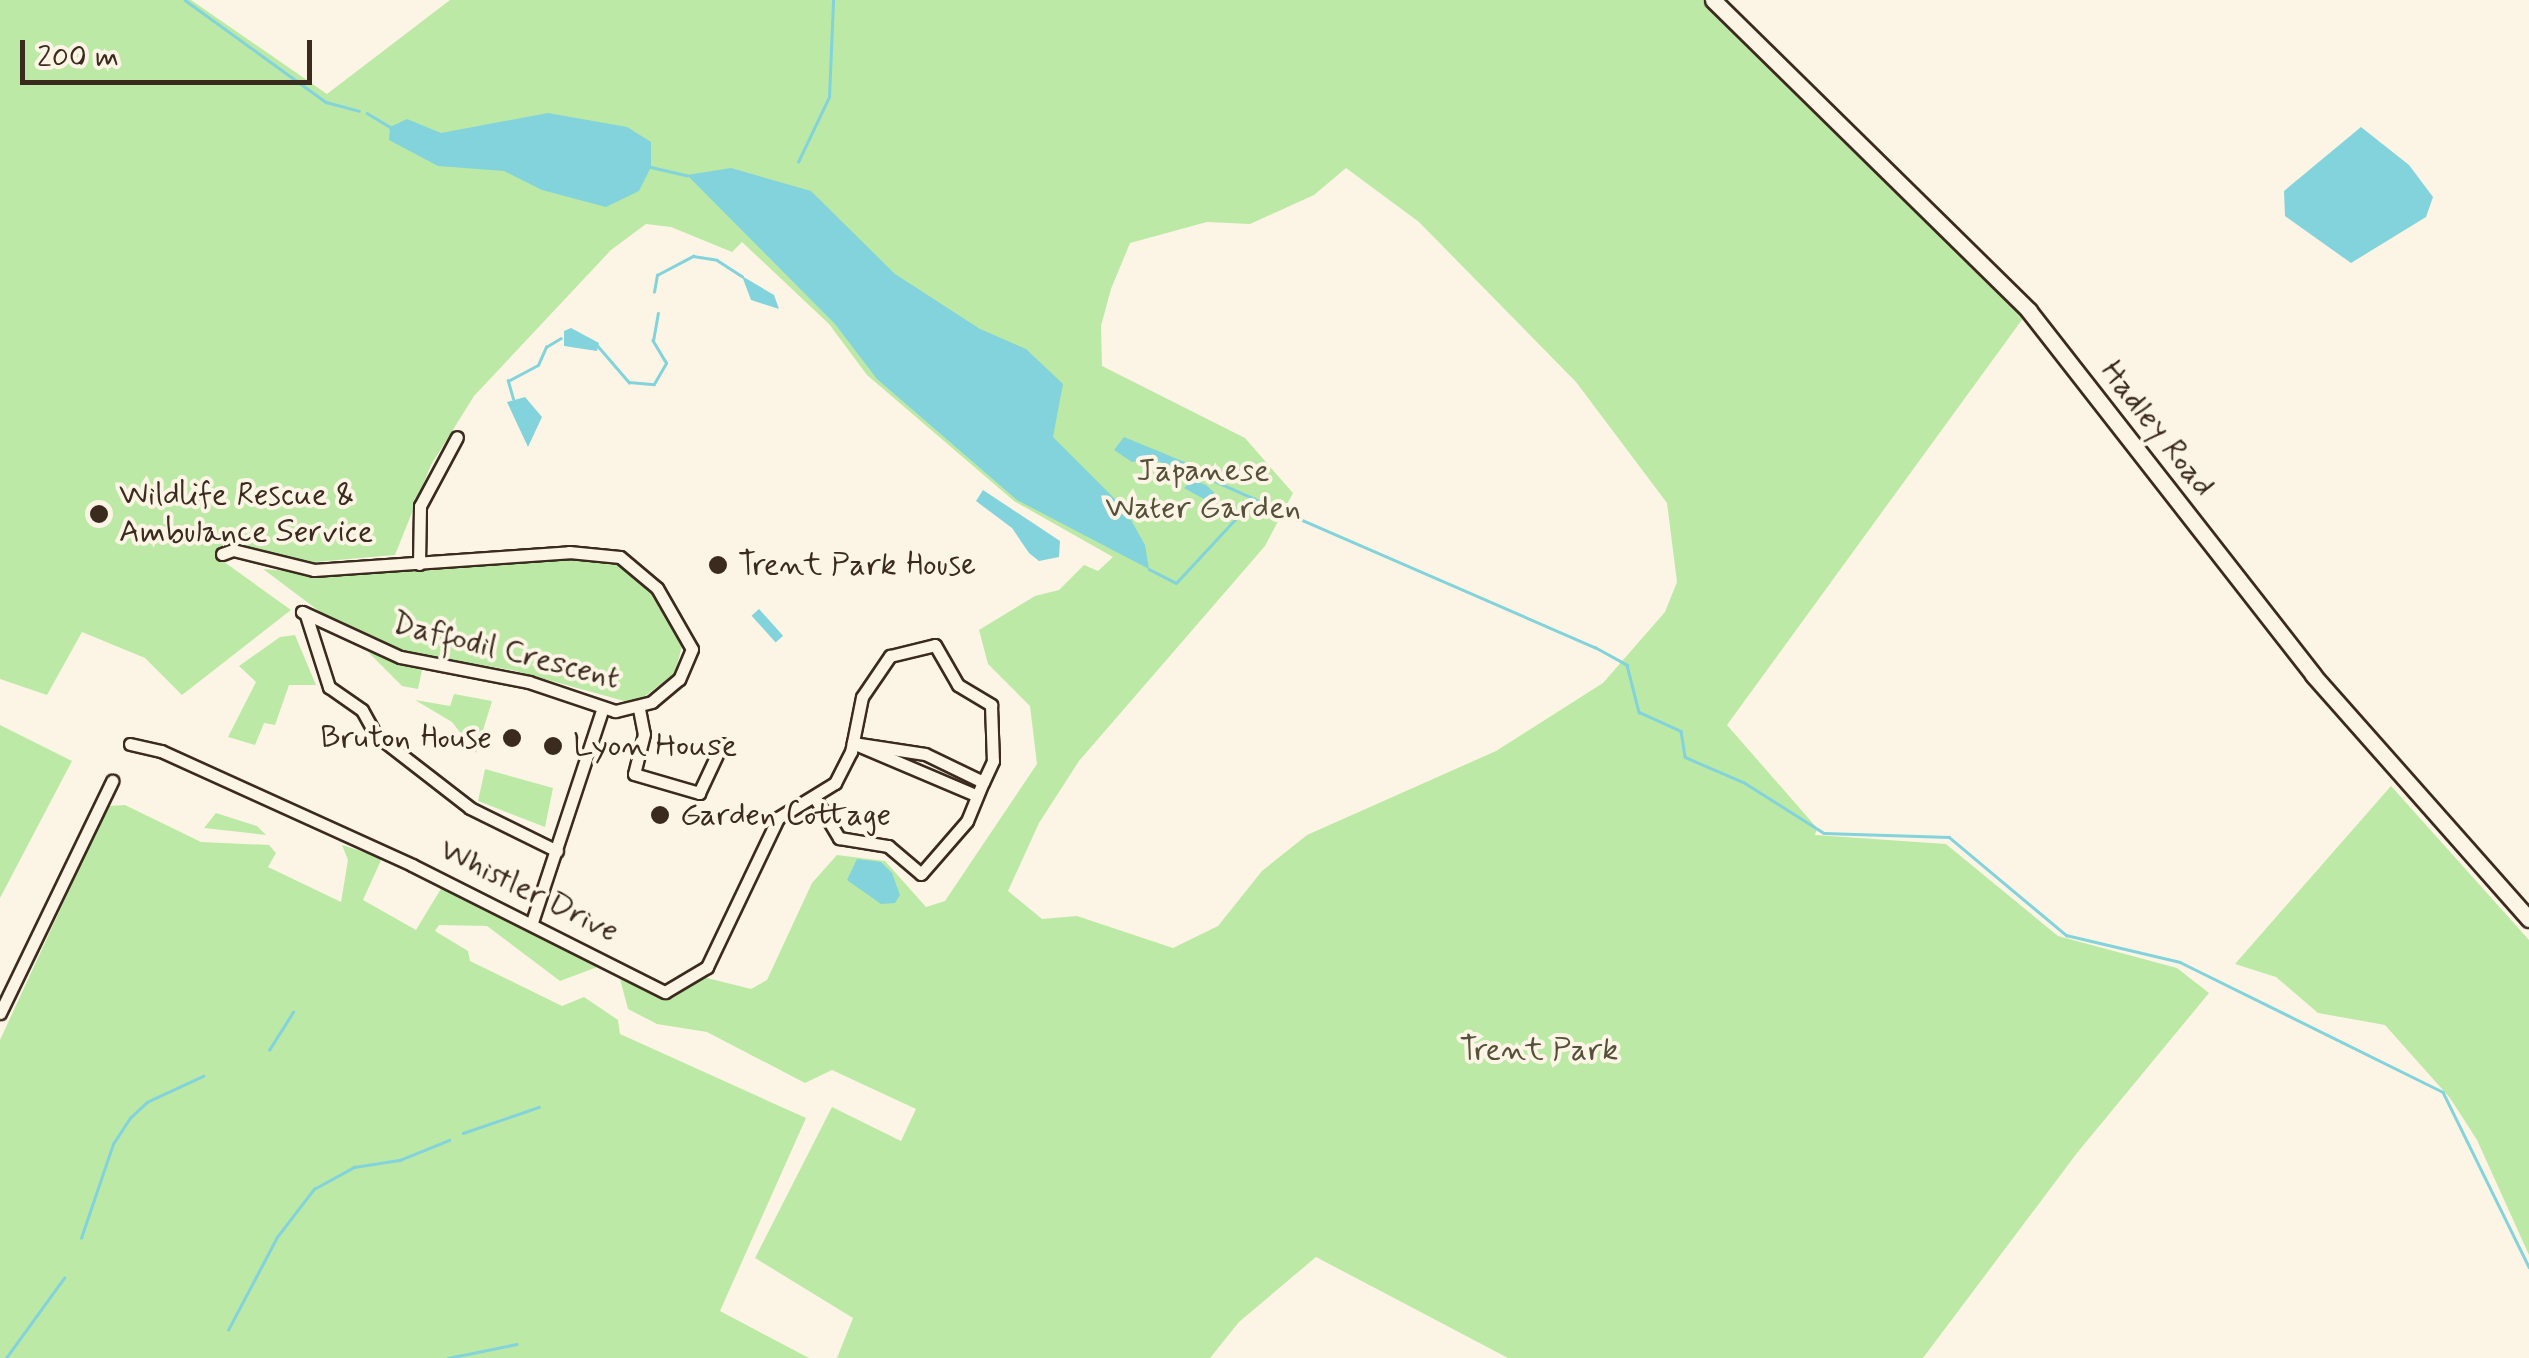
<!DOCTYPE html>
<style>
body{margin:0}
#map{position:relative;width:2529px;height:1358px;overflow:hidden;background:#fcf5e5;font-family:Mynerve,sans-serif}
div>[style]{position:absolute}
.green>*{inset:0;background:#bde9a6}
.water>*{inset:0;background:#82d3db;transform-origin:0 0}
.stream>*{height:2.5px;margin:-1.25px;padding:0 1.25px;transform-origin:1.25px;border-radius:1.25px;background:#82d3db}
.roads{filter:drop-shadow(2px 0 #3b2a1e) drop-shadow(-2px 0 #3b2a1e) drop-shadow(0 2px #3b2a1e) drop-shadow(0 -2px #3b2a1e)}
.street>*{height:11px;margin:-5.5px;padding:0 5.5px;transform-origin:5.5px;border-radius:5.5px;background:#fcf5e5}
.secondary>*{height:15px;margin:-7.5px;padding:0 7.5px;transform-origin:7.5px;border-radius:7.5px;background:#fcf5e5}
.dots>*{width:28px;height:28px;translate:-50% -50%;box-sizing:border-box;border:5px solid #fcf5e5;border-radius:50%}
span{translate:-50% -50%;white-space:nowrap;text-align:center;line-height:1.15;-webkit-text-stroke:8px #fcf5e5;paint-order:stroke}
.street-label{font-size:32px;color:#3b2a1e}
.park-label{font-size:32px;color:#555039}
.poi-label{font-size:32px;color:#3b2a1e}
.left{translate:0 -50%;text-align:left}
.right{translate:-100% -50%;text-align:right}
.scale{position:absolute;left:20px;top:40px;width:292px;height:45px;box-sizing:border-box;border:5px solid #3b2a1e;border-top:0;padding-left:12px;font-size:30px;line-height:35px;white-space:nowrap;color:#3b2a1e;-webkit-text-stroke:8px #fcf5e5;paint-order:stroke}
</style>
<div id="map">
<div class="green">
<i style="clip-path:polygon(evenodd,0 0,191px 0,327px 94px,450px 0,1703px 0,2024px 317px,1727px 725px,1817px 828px,1815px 835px,1946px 844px,2058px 936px,2177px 968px,2209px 993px,2077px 1153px,1923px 1358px,1508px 1358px,1316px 1257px,1239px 1322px,1210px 1358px,837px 1358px,853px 1318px,755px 1258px,832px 1107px,901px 1141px,916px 1109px,832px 1070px,805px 1083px,707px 1032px,657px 1024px,628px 1009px,620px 979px,666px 998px,703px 977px,751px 989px,767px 980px,812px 883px,837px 855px,885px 861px,926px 907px,945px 901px,1037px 764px,1030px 706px,988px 664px,979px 630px,1035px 596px,1059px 590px,1084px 565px,1098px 571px,1113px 557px,1014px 501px,867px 375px,829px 324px,742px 242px,732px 252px,671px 227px,646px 224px,611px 250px,474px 396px,431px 465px,395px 555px,314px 562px,230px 547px,220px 559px,291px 610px,182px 695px,145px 658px,82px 632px,47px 695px,0 679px,0 0,1346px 168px,1419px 222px,1576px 382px,1667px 503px,1677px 582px,1665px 612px,1603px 683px,1496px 751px,1307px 835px,1262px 871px,1218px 926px,1173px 948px,1077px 916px,1042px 919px,1008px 891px,1039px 823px,1079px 761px,1265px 546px,1293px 493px,1245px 438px,1102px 366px,1101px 326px,1111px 289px,1130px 243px,1207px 222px,1250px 224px,1314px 195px,1346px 168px)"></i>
<i style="clip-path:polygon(577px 555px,616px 558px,632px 569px,685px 634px,675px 673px,635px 704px,512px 670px,401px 652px,331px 620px,263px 569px,316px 573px)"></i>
<i style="clip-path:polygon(295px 635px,316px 685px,289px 685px,275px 725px,264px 723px,255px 745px,228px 737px,256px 682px,239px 666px,280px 637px)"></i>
<i style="clip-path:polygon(368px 652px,422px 670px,418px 689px,402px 686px)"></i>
<i style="clip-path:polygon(454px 694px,492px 701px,476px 753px,452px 722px,415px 700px,450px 706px)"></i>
<i style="clip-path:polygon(0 725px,72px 761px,0 898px)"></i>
<i style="clip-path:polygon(485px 769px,553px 788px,545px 827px,478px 801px)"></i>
<i style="clip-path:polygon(2391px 786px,2529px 940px,2529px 1255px,2477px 1140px,2450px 1098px,2385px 1025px,2318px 1013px,2276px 977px,2235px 964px)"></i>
<i style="clip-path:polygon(125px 805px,201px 842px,269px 845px,276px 853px,268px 867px,341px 902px,348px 860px,342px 845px,382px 858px,363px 900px,416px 930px,442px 887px,453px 889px,600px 966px,560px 981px,487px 926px,439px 925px,435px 931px,468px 951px,470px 961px,562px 1006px,584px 997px,618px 1020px,620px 1034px,806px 1118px,720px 1311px,809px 1358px,0 1358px,0 1040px,108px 806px)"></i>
<i style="clip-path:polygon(216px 813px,257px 826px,266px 835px,204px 828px)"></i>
</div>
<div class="water">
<i style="clip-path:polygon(548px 113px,627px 127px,651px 142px,651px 167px,639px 191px,606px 207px,542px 190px,504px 171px,438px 166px,389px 140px,390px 127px,407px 119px,441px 133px)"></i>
<i style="clip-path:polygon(2361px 127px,2409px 165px,2433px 197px,2426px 217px,2351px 263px,2285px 216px,2284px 191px)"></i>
<i style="clip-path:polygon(731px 168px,811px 191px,895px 274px,980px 329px,1026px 349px,1063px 384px,1053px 437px,1125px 509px,1145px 545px,1149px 569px,1017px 500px,877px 379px,835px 324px,687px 175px)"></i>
<i style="clip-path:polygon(742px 276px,774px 295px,779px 309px,751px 300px)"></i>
<i style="clip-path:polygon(571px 328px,599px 343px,597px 351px,564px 346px,564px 331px)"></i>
<i style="clip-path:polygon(525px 397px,542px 417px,528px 447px,507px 402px)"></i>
<i style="clip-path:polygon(1124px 437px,1187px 463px,1183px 470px,1151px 459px,1132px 462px,1114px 450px)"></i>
<i style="clip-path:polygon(1193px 480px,1206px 485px,1220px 498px,1211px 503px,1184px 488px)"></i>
<i style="clip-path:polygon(983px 490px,1060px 541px,1059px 557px,1039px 561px,1029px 553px,1012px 528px,976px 501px)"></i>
<i style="left:759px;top:609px;width:36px;height:10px;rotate:48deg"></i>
<i style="clip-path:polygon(857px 859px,881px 862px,892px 873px,900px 895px,895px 903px,881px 904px,847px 880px)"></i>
</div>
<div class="stream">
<i style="left:185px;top:0;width:174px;rotate:35.9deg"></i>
<i style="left:326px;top:102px;width:34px;rotate:15deg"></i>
<i style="left:367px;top:113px;width:27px;rotate:31deg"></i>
<i style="left:798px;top:162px;width:72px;rotate:-64.5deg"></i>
<i style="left:829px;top:97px;width:97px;rotate:-87.6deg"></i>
<i style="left:651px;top:167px;width:37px;rotate:13deg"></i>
<i style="left:654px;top:292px;width:17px;rotate:-80deg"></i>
<i style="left:657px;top:275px;width:41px;rotate:-27.8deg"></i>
<i style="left:693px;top:256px;width:24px;rotate:9deg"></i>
<i style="left:717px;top:260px;width:30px;rotate:33deg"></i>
<i style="left:598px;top:346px;width:48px;rotate:49.3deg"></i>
<i style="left:629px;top:382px;width:25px;rotate:5deg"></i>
<i style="left:654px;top:384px;width:24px;rotate:-60deg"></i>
<i style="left:666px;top:363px;width:26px;rotate:-121deg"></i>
<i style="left:653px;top:341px;width:28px;rotate:-80deg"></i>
<i style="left:513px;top:399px;width:19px;rotate:-106deg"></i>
<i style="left:508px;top:381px;width:34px;rotate:-28deg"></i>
<i style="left:538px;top:365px;width:20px;rotate:-66deg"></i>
<i style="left:546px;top:347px;width:17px;rotate:-31deg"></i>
<i style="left:1185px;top:468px;width:74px;rotate:23.8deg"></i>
<i style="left:1149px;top:569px;width:30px;rotate:27deg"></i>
<i style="left:1176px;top:583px;width:115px;rotate:-47.1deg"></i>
<i style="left:1254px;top:499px;width:372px;rotate:23.5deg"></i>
<i style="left:1595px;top:647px;width:37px;rotate:29deg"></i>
<i style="left:1627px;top:665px;width:49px;rotate:75.7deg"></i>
<i style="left:1639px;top:712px;width:46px;rotate:24.3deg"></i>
<i style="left:1681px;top:731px;width:26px;rotate:81deg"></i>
<i style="left:1685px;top:757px;width:65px;rotate:23.4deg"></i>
<i style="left:1745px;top:783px;width:93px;rotate:32.3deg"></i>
<i style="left:1824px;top:833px;width:125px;rotate:1.8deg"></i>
<i style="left:1949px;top:837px;width:153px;rotate:39.9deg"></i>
<i style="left:2066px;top:935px;width:117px;rotate:13.3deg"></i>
<i style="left:2180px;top:962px;width:293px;rotate:26.3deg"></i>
<i style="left:2443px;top:1092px;width:195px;rotate:63.8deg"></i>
<i style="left:269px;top:1050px;width:45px;rotate:-57.7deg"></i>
<i style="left:463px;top:1133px;width:80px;rotate:-18.9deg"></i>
<i style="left:81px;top:1238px;width:99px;rotate:-71.2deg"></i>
<i style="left:113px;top:1144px;width:31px;rotate:-57deg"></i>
<i style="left:130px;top:1118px;width:23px;rotate:-43deg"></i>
<i style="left:147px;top:1102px;width:62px;rotate:-24.9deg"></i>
<i style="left:228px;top:1330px;width:105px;rotate:-62.2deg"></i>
<i style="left:277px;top:1237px;width:61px;rotate:-52.4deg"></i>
<i style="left:314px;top:1189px;width:46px;rotate:-28.8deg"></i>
<i style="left:354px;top:1167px;width:47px;rotate:-8.7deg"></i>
<i style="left:400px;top:1160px;width:53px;rotate:-22.2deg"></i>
<i style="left:6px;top:1358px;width:99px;rotate:-54.1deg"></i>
<i style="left:448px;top:1358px;width:70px;rotate:-11.5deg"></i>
</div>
<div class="roads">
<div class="street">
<i style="left:222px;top:554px;width:12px;rotate:-20deg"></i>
<i style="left:233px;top:550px;width:83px;rotate:13.9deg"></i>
<i style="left:314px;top:570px;width:256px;rotate:-4deg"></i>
<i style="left:569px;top:552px;width:51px;rotate:5.6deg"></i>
<i style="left:620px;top:557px;width:48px;rotate:40deg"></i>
<i style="left:657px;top:588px;width:70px;rotate:60.2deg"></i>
<i style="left:692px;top:649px;width:33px;rotate:113deg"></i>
<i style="left:679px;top:679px;width:35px;rotate:140deg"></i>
<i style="left:652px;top:702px;width:38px;rotate:166deg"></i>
<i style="left:615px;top:711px;width:91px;rotate:-161.4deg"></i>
<i style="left:529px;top:682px;width:131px;rotate:-169deg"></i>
<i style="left:400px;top:657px;width:108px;rotate:-155.3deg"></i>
<i style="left:419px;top:564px;width:58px;rotate:-89deg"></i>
<i style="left:420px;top:506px;width:78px;rotate:-61.8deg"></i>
<i style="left:306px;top:615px;width:76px;rotate:72.3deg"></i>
<i style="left:329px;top:687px;width:40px;rotate:34.9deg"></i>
<i style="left:362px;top:710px;width:29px;rotate:61deg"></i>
<i style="left:376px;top:735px;width:119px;rotate:37.8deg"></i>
<i style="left:470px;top:808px;width:97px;rotate:26.3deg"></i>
<i style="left:639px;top:709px;width:25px;rotate:79deg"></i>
<i style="left:644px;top:734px;width:41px;rotate:104deg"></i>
<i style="left:634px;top:774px;width:68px;rotate:16.3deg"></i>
<i style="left:699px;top:793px;width:54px;rotate:-64.9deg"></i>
<i style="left:853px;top:743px;width:130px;rotate:23deg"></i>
<i style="left:130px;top:744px;width:32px;rotate:13deg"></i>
<i style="left:161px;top:751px;width:276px;rotate:24.4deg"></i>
<i style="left:412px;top:865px;width:283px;rotate:26.7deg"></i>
<i style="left:665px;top:992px;width:49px;rotate:-30.8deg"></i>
<i style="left:707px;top:967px;width:165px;rotate:-64.5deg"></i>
<i style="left:778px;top:818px;width:67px;rotate:-31.6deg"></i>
<i style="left:835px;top:783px;width:35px;rotate:-63deg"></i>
<i style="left:851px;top:752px;width:56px;rotate:-78.7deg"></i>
<i style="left:862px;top:697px;width:50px;rotate:-55.7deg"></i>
<i style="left:890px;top:656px;width:46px;rotate:-13.7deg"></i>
<i style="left:935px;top:645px;width:46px;rotate:60.1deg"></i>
<i style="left:958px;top:685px;width:39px;rotate:31deg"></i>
<i style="left:991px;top:705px;width:56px;rotate:88deg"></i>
<i style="left:993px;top:761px;width:23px;rotate:115deg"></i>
<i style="left:815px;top:798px;width:47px;rotate:59deg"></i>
<i style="left:839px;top:838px;width:50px;rotate:9.3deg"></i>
<i style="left:888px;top:846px;width:43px;rotate:40.3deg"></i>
<i style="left:921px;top:874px;width:70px;rotate:-49deg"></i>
<i style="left:967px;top:821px;width:42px;rotate:-67.7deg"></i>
<i style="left:983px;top:782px;width:64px;rotate:-154.2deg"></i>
<i style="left:925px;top:754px;width:73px;rotate:-171.3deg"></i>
<i style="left:532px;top:922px;width:226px;rotate:-71.7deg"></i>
<i style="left:0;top:1013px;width:258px;rotate:-64.2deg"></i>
</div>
<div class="secondary">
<i style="left:1713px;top:0;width:443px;rotate:44.5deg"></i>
<i style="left:2029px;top:311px;width:462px;rotate:52deg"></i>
<i style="left:2313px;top:675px;width:326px;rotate:48.5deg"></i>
</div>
</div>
<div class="dots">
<i style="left:99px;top:514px;background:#3b2a1e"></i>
<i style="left:718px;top:565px;background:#3b2a1e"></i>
<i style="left:512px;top:738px;background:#3b2a1e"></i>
<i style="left:553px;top:746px;background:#3b2a1e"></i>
<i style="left:660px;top:815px;background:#3b2a1e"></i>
</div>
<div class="street-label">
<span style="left:2157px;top:429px;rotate:52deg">Hadley Road</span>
<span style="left:506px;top:651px;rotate:14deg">Daffodil Crescent</span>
<span style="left:529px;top:891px;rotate:26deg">Whistler Drive</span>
</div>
<div class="park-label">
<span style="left:1203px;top:490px">Japanese<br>Water Garden</span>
<span style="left:1539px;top:1050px">Trent Park</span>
</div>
<div class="poi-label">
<span class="left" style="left:119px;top:514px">Wildlife Rescue &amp;<br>Ambulance Service</span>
<span class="left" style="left:738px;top:565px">Trent Park House</span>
<span class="right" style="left:492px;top:738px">Bruton House</span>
<span class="left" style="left:573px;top:746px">Lyon House</span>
<span class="left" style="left:680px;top:815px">Garden Cottage</span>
</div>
<div class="scale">200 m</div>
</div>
